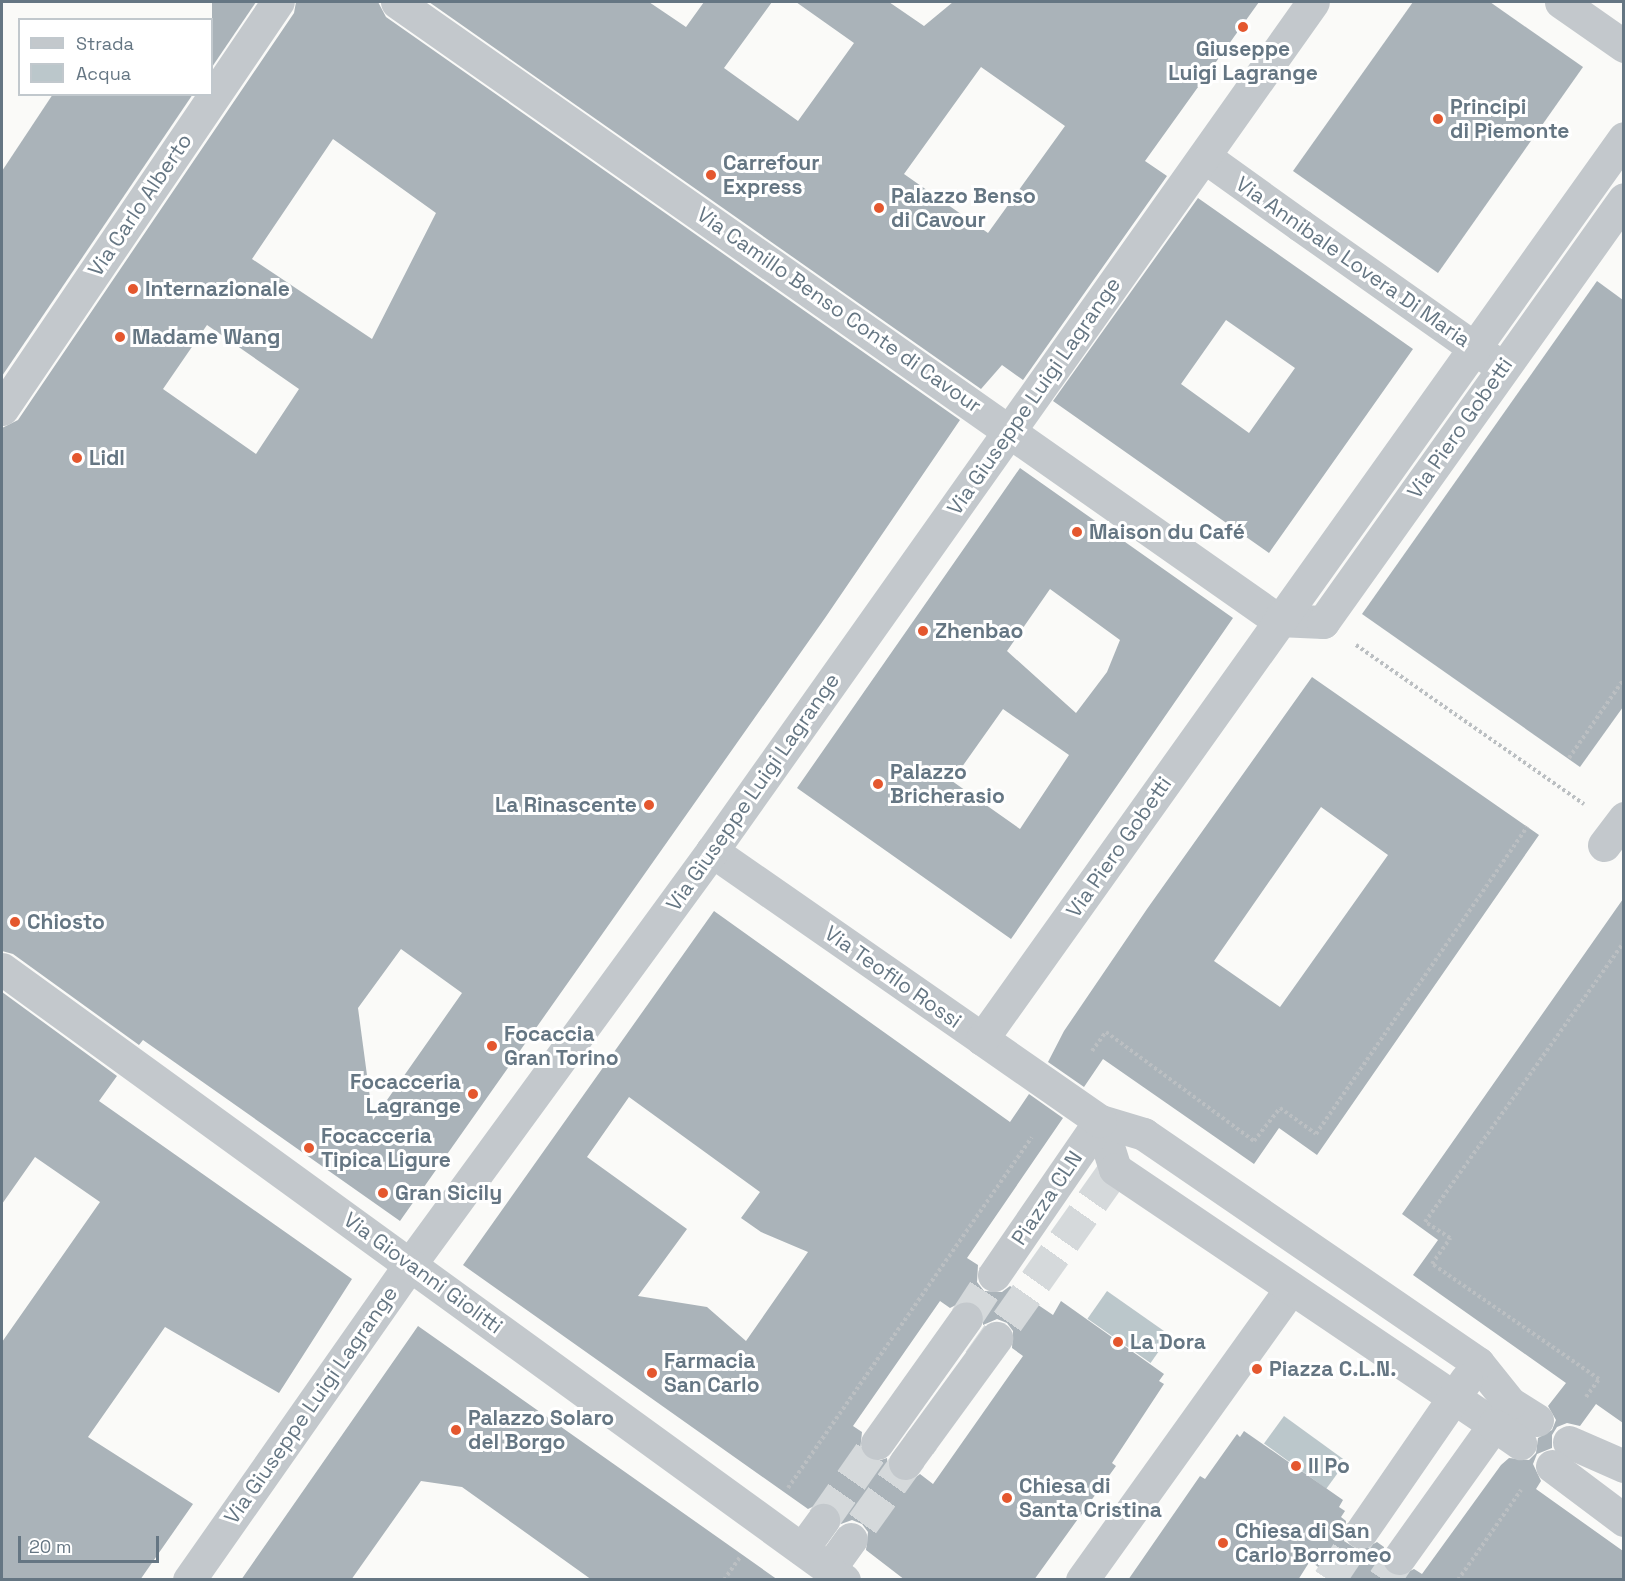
<!DOCTYPE html>
<meta charset="utf-8">
<style>
body{margin:0}
#map{position:relative;width:1625px;height:1581px;overflow:hidden;background:#fafaf8;font-family:"Space Grotesk",sans-serif}
div>[style]{position:absolute}
.water>*{inset:0;background:#bbc7cb;transform-origin:0 0}
.building>*{inset:0;background:#aab3b9}
.pedestrian-tunnel>*{height:33px;margin-top:-16.5px;transform-origin:0;background:repeating-linear-gradient(90deg,#d5d9db 0 33px,transparent 0 49px)}
.minor-tunnel>*{height:33px;margin-top:-16.5px;transform-origin:0;background:repeating-linear-gradient(90deg,#d5d9db 0 33px,transparent 0 49px)}
.path>*{height:4px;margin-top:-2px;transform-origin:0;background:repeating-linear-gradient(90deg,#bbbfc2 0 3px,transparent 0 6px)}
.pedestrian>*{height:33px;margin:-16.5px;padding:0 16.5px;transform-origin:16.5px;border-radius:16.5px;background:#c3c8cc}
.minor>*{height:33px;margin:-16.5px;padding:0 16.5px;transform-origin:16.5px;border-radius:16.5px;background:#c3c8cc}
.dots>*{width:16px;height:16px;translate:-50% -50%;box-sizing:border-box;border:3px solid #fff;border-radius:50%}
span{translate:-50% -50%;white-space:nowrap;text-align:center;line-height:1.15;-webkit-text-stroke:6px #fff;paint-order:stroke}
.poi-label{font-size:21px;color:#657683;font-weight:700}
.left{translate:0 -50%;text-align:left}
.right{translate:-100% -50%;text-align:right}
.street-label{font-size:21px;color:#657683}
.frame{position:absolute;inset:0;border:3px solid #657683;pointer-events:none}
.legend{position:absolute;left:18px;top:18px;width:195px;height:78px;box-sizing:border-box;background:#fff;border:2px solid #c1c8cd;margin:0;padding:8px 10px;list-style:none;font-size:18px;color:#657683}
.legend li{display:flex;align-items:center;gap:12px;height:30px}
.legend b{width:30px;border:2px solid #c1c8cd}
.scale{position:absolute;left:18px;top:1536px;width:141px;height:27px;box-sizing:border-box;border:3px solid #657683;border-top:0;padding-left:8px;font-size:18px;line-height:21px;white-space:nowrap;color:#657683;-webkit-text-stroke:4px #fff;paint-order:stroke}
</style>
<div id="map">
<div class="water">
<i style="left:1107px;top:1291px;width:77px;height:34px;rotate:35deg"></i>
<i style="left:1284px;top:1416px;width:77px;height:34px;rotate:36deg"></i>
</div>
<div class="building">
<i style="clip-path:polygon(212px 2px,256px 2px,212px 67px)"></i>
<i style="clip-path:polygon(evenodd,296px 2px,378px 2px,386px 17px,960px 420px,825px 618px,400px 1221px,143px 1040px,139px 1045px,13px 954px,2px 951px,2px 428px,18px 420px,294px 13px,296px 2px,333px 139px,436px 213px,372px 339px,252px 259px,333px 139px,296px 2px,207px 325px,299px 389px,256px 454px,163px 389px,207px 325px,296px 2px,401px 949px,462px 993px,373px 1120px,358px 1008px,401px 949px)"></i>
<i style="clip-path:polygon(evenodd,429px 2px,649px 2px,686px 27px,704px 2px,772px 2px,724px 68px,798px 121px,854px 43px,796px 2px,889px 2px,924px 26px,953px 2px,1259px 2px,1145px 161px,1167px 176px,1023px 380px,1002px 365px,981px 389px,429px 2px,981px 67px,1065px 126px,988px 233px,904px 174px,981px 67px)"></i>
<i style="clip-path:polygon(1413px 2px,1490px 2px,1583px 67px,1438px 273px,1293px 171px)"></i>
<i style="clip-path:polygon(53px 94px,193px 94px,2px 376px,2px 171px)"></i>
<i style="clip-path:polygon(evenodd,1198px 198px,1413px 349px,1269px 553px,1053px 401px,1198px 198px,1226px 320px,1295px 368px,1249px 433px,1181px 384px,1226px 320px)"></i>
<i style="clip-path:polygon(1597px 281px,1623px 300px,1623px 707px,1580px 767px,1362px 614px)"></i>
<i style="clip-path:polygon(evenodd,1020px 468px,1233px 618px,1011px 939px,797px 788px,1020px 468px,1050px 589px,1120px 640px,1107px 672px,1076px 713px,1007px 651px,1050px 589px,1020px 468px,1003px 709px,1069px 755px,1020px 829px,952px 781px,1003px 709px)"></i>
<i style="clip-path:polygon(evenodd,1312px 677px,1539px 835px,1317px 1155px,1279px 1128px,1254px 1164px,1103px 1059px,1084px 1087px,1048px 1062px,1064px 1031px,1147px 909px,1312px 677px,1321px 807px,1388px 855px,1280px 1007px,1214px 961px,1321px 807px)"></i>
<i style="clip-path:polygon(1623px 899px,1623px 1423px,1596px 1404px,1580px 1426px,1567px 1423px,1557px 1427px,1552px 1435px,1552px 1448px,1537px 1454px,1533px 1464px,1541px 1481px,1536px 1489px,1623px 1551px,1623px 1580px,1336px 1580px,1310px 1561px,1298px 1580px,1128px 1580px,1200px 1476px,1205px 1479px,1237px 1434px,1240px 1437px,1244px 1431px,1343px 1500px,1339px 1507px,1345px 1511px,1341px 1517px,1346px 1521px,1344px 1541px,1360px 1551px,1377px 1542px,1384px 1547px,1382px 1566px,1398px 1577px,1414px 1569px,1422px 1574px,1501px 1465px,1509px 1458px,1529px 1460px,1536px 1453px,1538px 1438px,1552px 1430px,1556px 1420px,1548px 1406px,1566px 1383px,1413px 1275px,1438px 1240px,1402px 1214px)"></i>
<i style="clip-path:polygon(evenodd,714px 911px,1010px 1122px,1029px 1094px,1063px 1118px,967px 1258px,978px 1265px,977px 1282px,984px 1291px,1002px 1292px,1010px 1286px,1053px 1315px,1061px 1301px,1164px 1374px,1159px 1381px,1164px 1384px,1112px 1463px,1116px 1466px,1034px 1580px,905px 1580px,866px 1550px,868px 1532px,862px 1524px,852px 1520px,841px 1524px,840px 1512px,825px 1501px,808px 1509px,463px 1265px,714px 911px,629px 1097px,760px 1192px,741px 1218px,761px 1232px,808px 1252px,746px 1341px,707px 1307px,638px 1296px,687px 1229px,587px 1157px,629px 1097px,714px 911px,968px 1299px,983px 1310px,983px 1325px,997px 1319px,1007px 1323px,1013px 1331px,1012px 1348px,1023px 1356px,933px 1484px,920px 1474px,912px 1480px,894px 1478px,888px 1470px,887px 1458px,875px 1462px,860px 1451px,862px 1432px,853px 1426px,940px 1301px,950px 1308px,968px 1299px)"></i>
<i style="clip-path:polygon(2px 992px,117px 1076px,99px 1101px,352px 1279px,279px 1393px,165px 1327px,88px 1437px,193px 1504px,140px 1580px,2px 1580px,2px 1342px,100px 1202px,35px 1157px,2px 1204px)"></i>
<i style="clip-path:polygon(418px 1326px,696px 1522px,778px 1580px,592px 1580px,462px 1487px,421px 1481px,351px 1580px,241px 1580px)"></i>
</div>
<div class="pedestrian-tunnel">
<i style="left:979px;top:1361px;width:235px;rotate:-54.7deg"></i>
<i style="left:834px;top:1563px;width:153px;rotate:-54.3deg"></i>
</div>
<div class="minor-tunnel">
<i style="left:966px;top:1318px;width:51px;rotate:-56.9deg"></i>
<i style="left:823px;top:1520px;width:94px;rotate:-55deg"></i>
<i style="left:1329px;top:1580px;width:58px;rotate:-56.3deg"></i>
<i style="left:1384px;top:1580px;width:27px;rotate:-56deg"></i>
</div>
<div class="path">
<i style="left:1356px;top:645px;width:278px;rotate:34.9deg"></i>
<i style="left:1569px;top:758px;width:96px;rotate:-55.2deg"></i>
<i style="left:1092px;top:1051px;width:24px;rotate:-54deg"></i>
<i style="left:1106px;top:1032px;width:184px;rotate:36.4deg"></i>
<i style="left:1254px;top:1141px;width:42px;rotate:-51.8deg"></i>
<i style="left:1280px;top:1108px;width:44px;rotate:35.8deg"></i>
<i style="left:1316px;top:1134px;width:373px;rotate:-55.5deg"></i>
<i style="left:1586px;top:1397px;width:22px;rotate:-54deg"></i>
<i style="left:1599px;top:1379px;width:203px;rotate:-145.4deg"></i>
<i style="left:1432px;top:1264px;width:32px;rotate:-55deg"></i>
<i style="left:1450px;top:1238px;width:30px;rotate:-147deg"></i>
<i style="left:1425px;top:1222px;width:344px;rotate:-54.6deg"></i>
<i style="left:788px;top:1488px;width:427px;rotate:-55.2deg"></i>
<i style="left:724px;top:1580px;width:29px;rotate:-55deg"></i>
<i style="left:1458px;top:1580px;width:110px;rotate:-55deg"></i>
</div>
<div class="pedestrian">
<i style="left:1205px;top:157px;width:117px;rotate:35.6deg"></i>
<i style="left:2px;top:409px;width:492px;rotate:-55.9deg"></i>
<i style="left:1604px;top:845px;width:34px;rotate:-53deg"></i>
<i style="left:712px;top:851px;width:329px;rotate:34.8deg"></i>
<i style="left:905px;top:1463px;width:155px;rotate:-53.9deg"></i>
<i style="left:189px;top:1580px;width:387px;rotate:-55deg"></i>
<i style="left:411px;top:1263px;width:510px;rotate:-53.85deg"></i>
<i style="left:712px;top:851px;width:1040px;rotate:-54.71deg"></i>
<i style="left:844px;top:1580px;width:19px;rotate:-144deg"></i>
<i style="left:829px;top:1569px;width:37px;rotate:-54deg"></i>
<i style="left:1082px;top:1580px;width:359px;rotate:-54.4deg"></i>
</div>
<div class="minor">
<i style="left:397px;top:2px;width:1076px;rotate:35.05deg"></i>
<i style="left:1561px;top:2px;width:77px;rotate:34.9deg"></i>
<i style="left:1300px;top:225px;width:236px;rotate:35.2deg"></i>
<i style="left:1278px;top:620px;width:45px;rotate:2.5deg"></i>
<i style="left:1323px;top:622px;width:519px;rotate:-54.56deg"></i>
<i style="left:2px;top:969px;width:1022px;rotate:35.96deg"></i>
<i style="left:1100px;top:1121px;width:50px;rotate:72.6deg"></i>
<i style="left:1115px;top:1169px;width:457px;rotate:34deg"></i>
<i style="left:1494px;top:1425px;width:27px;rotate:-54deg"></i>
<i style="left:994px;top:1275px;width:187px;rotate:-55.5deg"></i>
<i style="left:1537px;top:1420px;width:32px;rotate:-148deg"></i>
<i style="left:1510px;top:1403px;width:51px;rotate:-128.7deg"></i>
<i style="left:1478px;top:1363px;width:405px;rotate:-145.6deg"></i>
<i style="left:1144px;top:1134px;width:46px;rotate:-163.5deg"></i>
<i style="left:1100px;top:1121px;width:144px;rotate:-145.2deg"></i>
<i style="left:982px;top:1039px;width:1106px;rotate:-54.53deg"></i>
<i style="left:1569px;top:1442px;width:60px;rotate:23.6deg"></i>
<i style="left:877px;top:1443px;width:153px;rotate:-54.5deg"></i>
<i style="left:1552px;top:1466px;width:90px;rotate:36.9deg"></i>
<i style="left:1361px;top:1532px;width:185px;rotate:-55.4deg"></i>
<i style="left:802px;top:1549px;width:36px;rotate:-54deg"></i>
<i style="left:1399px;top:1558px;width:163px;rotate:-54.5deg"></i>
<i style="left:1494px;top:1425px;width:32px;rotate:35deg"></i>
</div>
<div class="dots">
<i style="left:1243px;top:27px;background:#e4572e"></i>
<i style="left:1438px;top:119px;background:#e4572e"></i>
<i style="left:711px;top:175px;background:#e4572e"></i>
<i style="left:879px;top:208px;background:#e4572e"></i>
<i style="left:133px;top:289px;background:#e4572e"></i>
<i style="left:120px;top:337px;background:#e4572e"></i>
<i style="left:77px;top:458px;background:#e4572e"></i>
<i style="left:1077px;top:532px;background:#e4572e"></i>
<i style="left:923px;top:631px;background:#e4572e"></i>
<i style="left:878px;top:784px;background:#e4572e"></i>
<i style="left:649px;top:805px;background:#e4572e"></i>
<i style="left:15px;top:922px;background:#e4572e"></i>
<i style="left:492px;top:1046px;background:#e4572e"></i>
<i style="left:473px;top:1094px;background:#e4572e"></i>
<i style="left:309px;top:1148px;background:#e4572e"></i>
<i style="left:383px;top:1193px;background:#e4572e"></i>
<i style="left:1118px;top:1342px;background:#e4572e"></i>
<i style="left:1257px;top:1369px;background:#e4572e"></i>
<i style="left:652px;top:1373px;background:#e4572e"></i>
<i style="left:456px;top:1430px;background:#e4572e"></i>
<i style="left:1296px;top:1466px;background:#e4572e"></i>
<i style="left:1007px;top:1498px;background:#e4572e"></i>
<i style="left:1223px;top:1543px;background:#e4572e"></i>
</div>
<div class="poi-label">
<span style="left:1243px;top:61px">Giuseppe<br>Luigi Lagrange</span>
<span class="left" style="left:1450px;top:119px">Principi<br>di Piemonte</span>
<span class="left" style="left:723px;top:175px">Carrefour<br>Express</span>
<span class="left" style="left:891px;top:208px">Palazzo Benso<br>di Cavour</span>
<span class="left" style="left:145px;top:289px">Internazionale</span>
<span class="left" style="left:132px;top:337px">Madame Wang</span>
<span class="left" style="left:89px;top:458px">Lidl</span>
<span class="left" style="left:1089px;top:532px">Maison du Café</span>
<span class="left" style="left:935px;top:631px">Zhenbao</span>
<span class="left" style="left:890px;top:784px">Palazzo<br>Bricherasio</span>
<span class="right" style="left:637px;top:805px">La Rinascente</span>
<span class="left" style="left:27px;top:922px">Chiosto</span>
<span class="left" style="left:504px;top:1046px">Focaccia<br>Gran Torino</span>
<span class="right" style="left:461px;top:1094px">Focacceria<br>Lagrange</span>
<span class="left" style="left:321px;top:1148px">Focacceria<br>Tipica Ligure</span>
<span class="left" style="left:395px;top:1193px">Gran Sicily</span>
<span class="left" style="left:1130px;top:1342px">La Dora</span>
<span class="left" style="left:664px;top:1373px">Farmacia<br>San Carlo</span>
<span class="left" style="left:1269px;top:1369px">Piazza C.L.N.</span>
<span class="left" style="left:468px;top:1430px">Palazzo Solaro<br>del Borgo</span>
<span class="left" style="left:1308px;top:1466px">Il Po</span>
<span class="left" style="left:1019px;top:1498px">Chiesa di<br>Santa Cristina</span>
<span class="left" style="left:1235px;top:1543px">Chiesa di San<br>Carlo Borromeo</span>
</div>
<div class="street-label">
<span style="left:140px;top:205px;rotate:-56deg">Via Carlo Alberto</span>
<span style="left:1353px;top:262px;rotate:35deg">Via Annibale Lovera Di Maria</span>
<span style="left:839px;top:310px;rotate:35deg">Via Camillo Benso Conte di Cavour</span>
<span style="left:1034px;top:396px;rotate:-55deg">Via Giuseppe Luigi Lagrange</span>
<span style="left:1460px;top:428px;rotate:-55deg">Via Piero Gobetti</span>
<span style="left:753px;top:792px;rotate:-55deg">Via Giuseppe Luigi Lagrange</span>
<span style="left:1119px;top:847px;rotate:-55deg">Via Piero Gobetti</span>
<span style="left:893px;top:977px;rotate:35deg">Via Teofilo Rossi</span>
<span style="left:1047px;top:1198px;rotate:-56deg">Piazza CLN</span>
<span style="left:423px;top:1273px;rotate:36deg">Via Giovanni Giolitti</span>
<span style="left:311px;top:1405px;rotate:-55deg">Via Giuseppe Luigi Lagrange</span>
</div>
<div class="frame"></div>
<ul class="legend">
<li><b style="height:8px;background:#c3c8cc"></b>Strada</li>
<li><b style="height:16px;background:#bbc7cb"></b>Acqua</li>
</ul>
<div class="scale">20 m</div>
</div>
